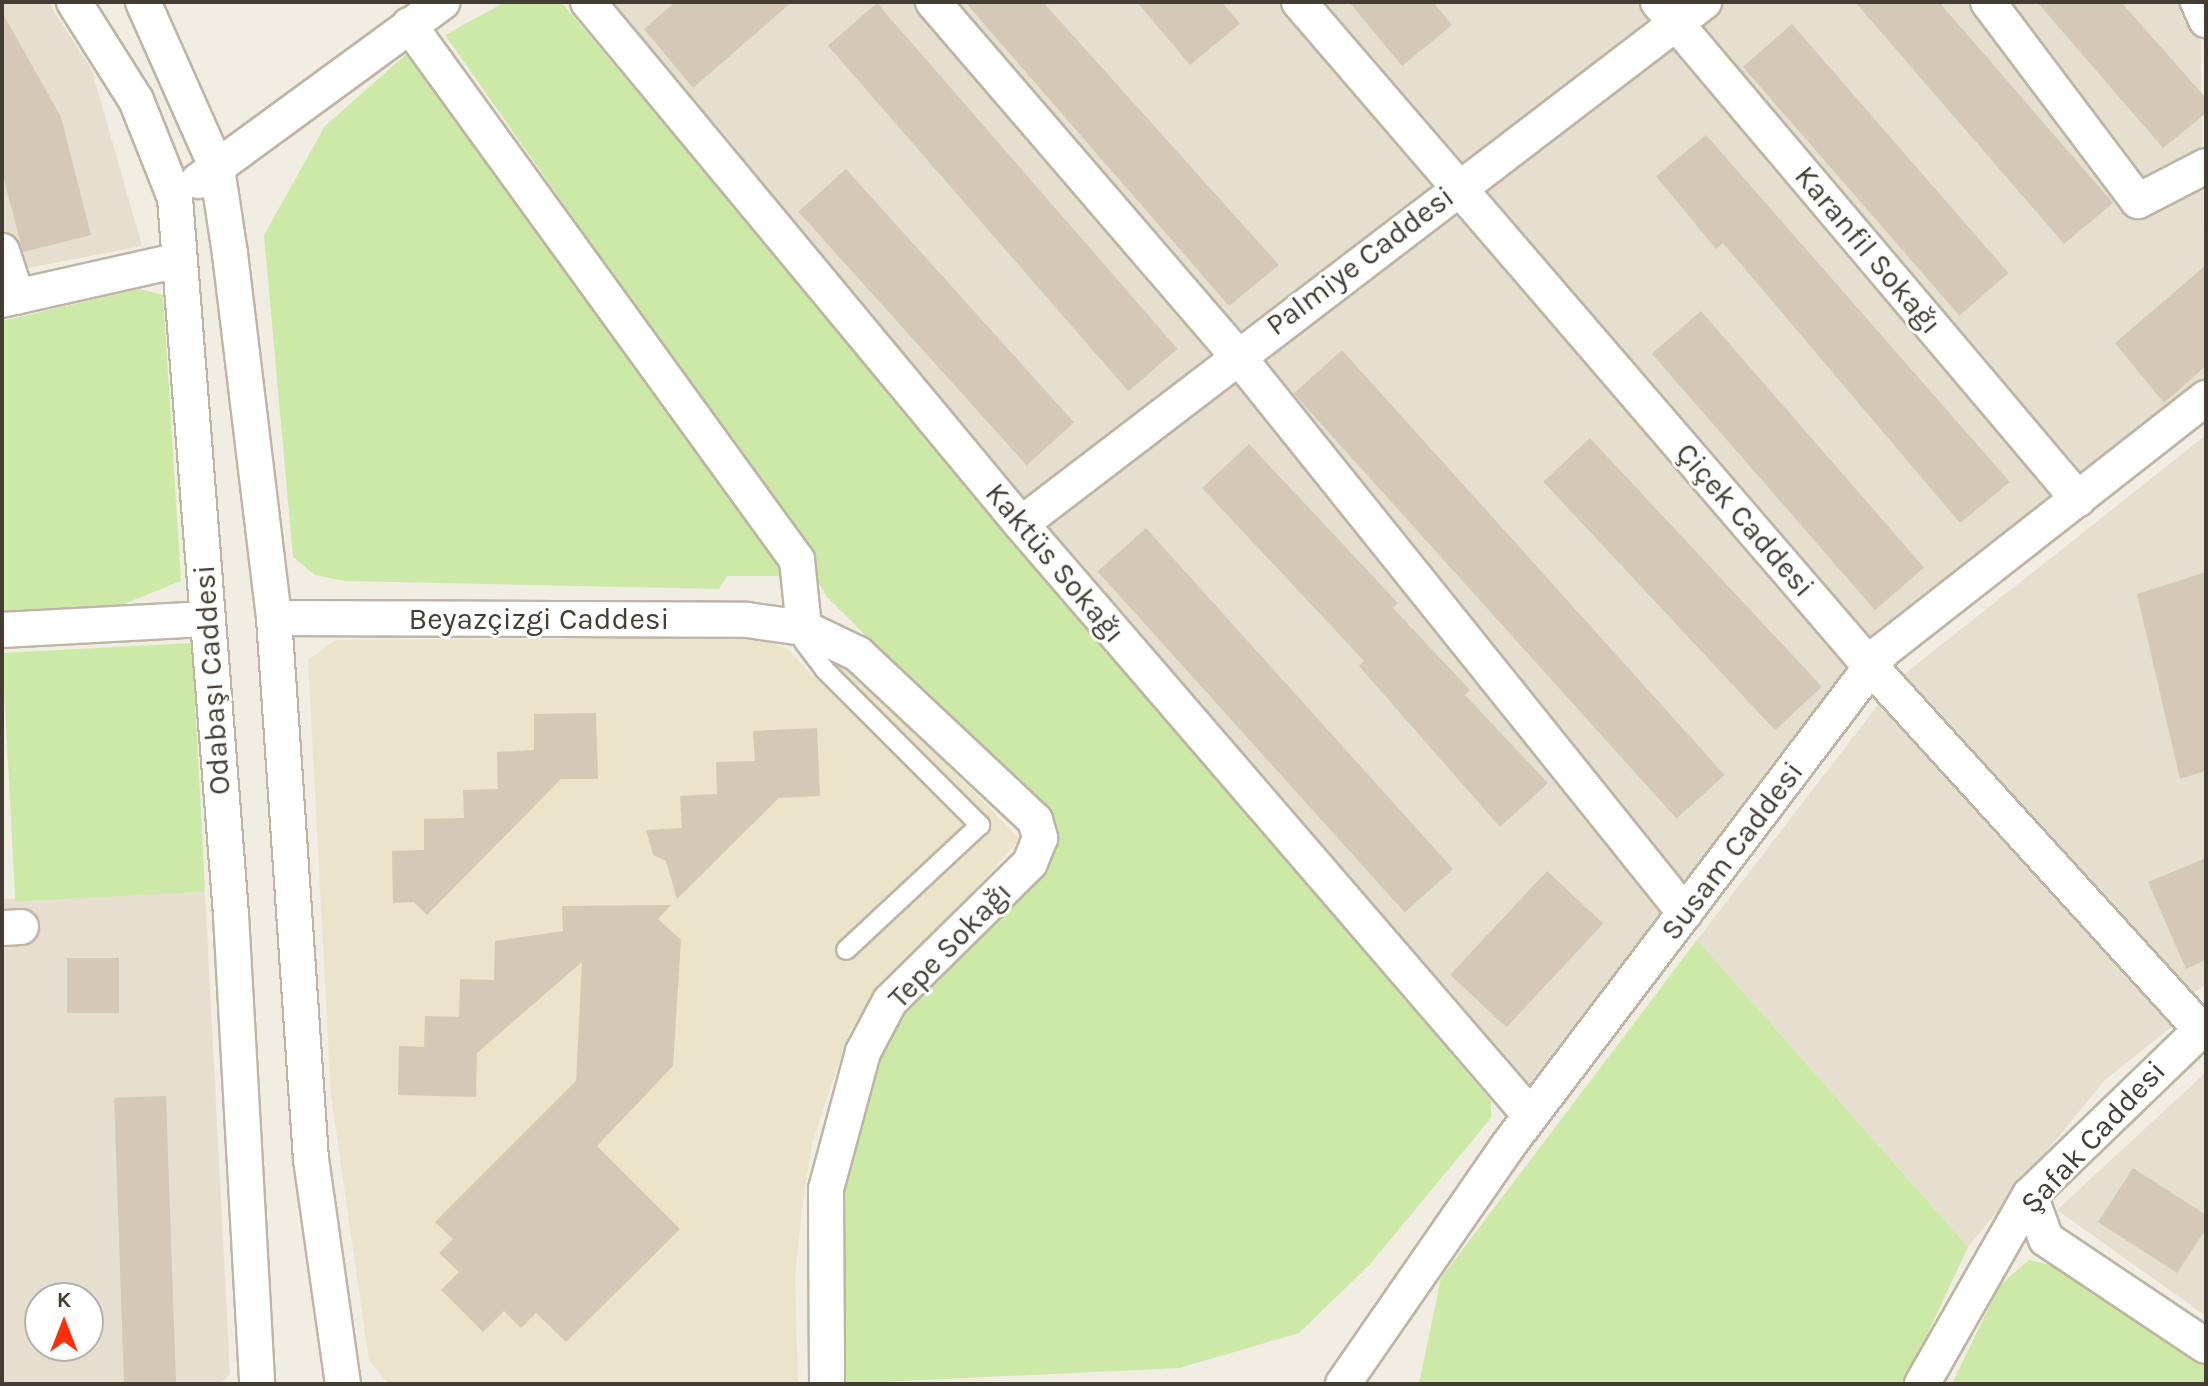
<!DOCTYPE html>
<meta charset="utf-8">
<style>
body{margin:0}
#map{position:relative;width:2208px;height:1386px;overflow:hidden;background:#f2ede2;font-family:Karla,sans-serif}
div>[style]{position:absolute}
.residential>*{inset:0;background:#e6dfd0}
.education>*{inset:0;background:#ece3cb}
.green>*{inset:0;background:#cce9a8;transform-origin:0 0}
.building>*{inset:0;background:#d4c9b7;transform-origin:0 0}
.roads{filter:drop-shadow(2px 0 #beb5a5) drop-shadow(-2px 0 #beb5a5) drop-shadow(0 2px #beb5a5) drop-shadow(0 -2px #beb5a5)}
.service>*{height:18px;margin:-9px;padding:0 9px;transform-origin:9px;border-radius:9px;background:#fff}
.minor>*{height:34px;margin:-17px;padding:0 17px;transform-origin:17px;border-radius:17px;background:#fff}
span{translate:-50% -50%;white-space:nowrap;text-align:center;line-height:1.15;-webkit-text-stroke:6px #fff;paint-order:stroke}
.street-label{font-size:30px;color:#443d33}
.frame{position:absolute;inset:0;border:4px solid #443d33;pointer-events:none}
.north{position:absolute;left:24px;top:1282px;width:80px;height:80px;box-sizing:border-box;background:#fff;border:2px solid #b4b1ad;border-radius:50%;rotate:0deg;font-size:22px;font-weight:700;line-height:32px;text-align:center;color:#443d33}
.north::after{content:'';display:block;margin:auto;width:28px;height:36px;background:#ff2f0c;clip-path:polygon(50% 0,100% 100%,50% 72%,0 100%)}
</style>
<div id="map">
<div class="residential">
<i style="clip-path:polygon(2px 2px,48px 2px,92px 70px,142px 246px,2px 273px)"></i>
<i style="clip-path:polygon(589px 2px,2200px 2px,2206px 406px,1883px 651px,1531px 1116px)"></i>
<i style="clip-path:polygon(2206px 435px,2206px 984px,2190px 996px,1902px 676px)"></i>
<i style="clip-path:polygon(1884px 697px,2174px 1025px,2105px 1080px,1968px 1247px,1697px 940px)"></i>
<i style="clip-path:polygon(evenodd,205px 892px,230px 1374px,220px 1384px,2px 1384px,2px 899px,205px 892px,40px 1298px,88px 1298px,88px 1346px,40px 1346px,40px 1298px)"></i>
<i style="clip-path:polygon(2206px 1072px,2206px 1316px,2057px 1210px)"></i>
</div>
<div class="education">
<i style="clip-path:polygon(756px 638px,788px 649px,813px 677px,833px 657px,846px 662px,1020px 839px,850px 1030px,812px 1143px,803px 1202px,795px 1276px,798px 1384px,389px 1384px,369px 1361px,331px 1096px,308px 660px,336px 640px)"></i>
</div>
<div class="green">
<i style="clip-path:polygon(505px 2px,561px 2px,1491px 1101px,1491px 1118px,1370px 1264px,1299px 1333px,1179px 1368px,837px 1384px,841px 1181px,886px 1023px,1055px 850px,1048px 817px,827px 597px,758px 481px,445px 35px)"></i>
<i style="clip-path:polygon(411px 50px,784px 569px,779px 576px,727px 576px,719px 589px,345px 581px,315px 575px,293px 557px,264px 235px,325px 126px)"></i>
<i style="clip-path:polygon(139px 289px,163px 295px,181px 581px,99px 614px,2px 616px,2px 321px)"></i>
<i style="left:192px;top:643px;width:249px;height:190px;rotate:87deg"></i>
<i style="clip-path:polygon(1697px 940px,1968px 1247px,1904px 1384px,1419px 1384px,1441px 1278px)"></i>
<i style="clip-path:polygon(2029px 1260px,2064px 1268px,2206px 1363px,2206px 1384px,1952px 1384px,1999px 1286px)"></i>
</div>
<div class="building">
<i style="clip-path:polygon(675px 2px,792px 2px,693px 88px,644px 29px)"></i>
<i style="clip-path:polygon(965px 2px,1043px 2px,1279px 265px,1229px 306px)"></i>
<i style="clip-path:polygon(1137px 2px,1222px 2px,1240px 24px,1190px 65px)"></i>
<i style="clip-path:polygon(1349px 2px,1433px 2px,1452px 25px,1402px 66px)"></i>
<i style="clip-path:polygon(1855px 2px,1939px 2px,2113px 203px,2064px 244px)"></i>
<i style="clip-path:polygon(2037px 2px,2121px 2px,2206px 98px,2206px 113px,2163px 148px)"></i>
<i style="left:877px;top:3px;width:458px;height:65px;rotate:49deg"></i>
<i style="clip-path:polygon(2px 12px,61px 117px,91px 235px,23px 252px,2px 172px)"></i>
<i style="left:1792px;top:24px;width:330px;height:65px;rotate:49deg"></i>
<i style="clip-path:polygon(1706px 135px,2010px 482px,1960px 523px,1723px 243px,1716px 249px,1656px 176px)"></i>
<i style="left:846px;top:169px;width:341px;height:64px;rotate:48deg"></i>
<i style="clip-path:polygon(2206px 265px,2206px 366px,2164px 403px,2115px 343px)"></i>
<i style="left:1701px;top:311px;width:340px;height:65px;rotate:49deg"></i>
<i style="left:1342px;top:350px;width:572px;height:65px;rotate:48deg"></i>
<i style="left:1590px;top:438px;width:340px;height:64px;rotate:47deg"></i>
<i style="clip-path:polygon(1249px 444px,1398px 603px,1393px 608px,1470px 690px,1465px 695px,1548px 783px,1500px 827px,1359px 666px,1364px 661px,1202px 488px)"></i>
<i style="left:1146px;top:528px;width:459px;height:65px;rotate:48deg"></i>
<i style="clip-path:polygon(2206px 572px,2206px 771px,2180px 779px,2137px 594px)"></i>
<i style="clip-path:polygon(596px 713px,598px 779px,561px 779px,427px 915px,414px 902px,393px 903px,392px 851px,424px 850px,424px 819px,464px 818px,463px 790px,498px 789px,497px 752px,534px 750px,534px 714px)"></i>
<i style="clip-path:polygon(817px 728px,820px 796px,779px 798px,677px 899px,666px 861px,653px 855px,646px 830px,682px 828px,680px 796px,717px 794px,716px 762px,755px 761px,753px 731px)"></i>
<i style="clip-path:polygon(2206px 858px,2206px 960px,2186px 969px,2148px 882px)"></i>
<i style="left:1547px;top:871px;width:77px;height:142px;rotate:43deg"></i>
<i style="clip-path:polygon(671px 905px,658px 919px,681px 940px,673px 1066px,597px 1146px,680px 1229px,566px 1342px,536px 1313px,521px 1328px,504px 1311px,483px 1332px,441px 1290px,459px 1272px,439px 1253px,453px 1239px,435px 1222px,576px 1081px,582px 962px,477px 1053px,476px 1097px,398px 1095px,399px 1046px,424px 1047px,425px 1016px,459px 1017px,460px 979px,494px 980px,495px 941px,563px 931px,562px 906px)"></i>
<i style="left:119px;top:958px;width:55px;height:52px;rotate:90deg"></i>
<i style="left:166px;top:1096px;width:288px;height:52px;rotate:88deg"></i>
<i style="clip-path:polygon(2133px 1168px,2206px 1215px,2206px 1229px,2177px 1273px,2098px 1222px)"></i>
</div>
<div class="roads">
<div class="service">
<i style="left:804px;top:628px;width:14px;rotate:90deg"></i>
<i style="left:804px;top:642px;width:34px;rotate:53deg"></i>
<i style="left:824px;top:669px;width:221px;rotate:45deg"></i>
<i style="left:980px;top:825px;width:183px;rotate:137deg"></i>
</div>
<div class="minor">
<i style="left:74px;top:2px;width:116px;rotate:57.7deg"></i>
<i style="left:136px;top:100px;width:105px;rotate:68.3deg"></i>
<i style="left:175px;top:198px;width:719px;rotate:85.53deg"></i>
<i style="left:231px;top:915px;width:470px;rotate:86.8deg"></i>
<i style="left:143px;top:2px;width:182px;rotate:66deg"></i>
<i style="left:217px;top:168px;width:87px;rotate:81.4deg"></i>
<i style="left:230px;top:254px;width:367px;rotate:83.1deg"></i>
<i style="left:274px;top:618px;width:542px;rotate:86.09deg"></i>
<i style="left:311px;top:1159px;width:227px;rotate:81.9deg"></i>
<i style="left:588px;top:2px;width:678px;rotate:50.32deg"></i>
<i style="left:1021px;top:524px;width:781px;rotate:49.26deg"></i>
<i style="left:933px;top:2px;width:464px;rotate:49.3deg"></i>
<i style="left:1236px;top:354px;width:717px;rotate:51.23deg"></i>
<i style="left:1299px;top:2px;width:877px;rotate:49.3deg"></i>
<i style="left:1871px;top:667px;width:489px;rotate:47.7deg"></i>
<i style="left:1658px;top:2px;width:651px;rotate:49.8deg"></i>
<i style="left:1988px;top:2px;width:249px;rotate:53deg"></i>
<i style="left:2138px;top:201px;width:76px;rotate:-27.2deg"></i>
<i style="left:2198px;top:2px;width:20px;rotate:66deg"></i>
<i style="left:409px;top:25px;width:661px;rotate:54.05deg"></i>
<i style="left:797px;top:560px;width:68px;rotate:84.1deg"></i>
<i style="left:198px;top:181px;width:303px;rotate:-36.2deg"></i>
<i style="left:2px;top:251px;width:48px;rotate:71.9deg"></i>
<i style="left:2px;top:300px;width:182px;rotate:-12.7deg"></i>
<i style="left:1021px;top:524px;width:860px;rotate:-37.39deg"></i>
<i style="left:274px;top:618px;width:473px;rotate:0.2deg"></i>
<i style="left:747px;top:620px;width:58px;rotate:8deg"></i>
<i style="left:804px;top:628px;width:60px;rotate:25.7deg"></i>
<i style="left:858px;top:654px;width:243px;rotate:43.2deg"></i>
<i style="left:1035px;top:820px;width:19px;rotate:74deg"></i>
<i style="left:1040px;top:838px;width:27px;rotate:112deg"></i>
<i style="left:1030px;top:863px;width:197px;rotate:135.4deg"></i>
<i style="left:890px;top:1001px;width:58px;rotate:117.9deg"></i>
<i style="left:863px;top:1052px;width:142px;rotate:105.1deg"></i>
<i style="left:826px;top:1189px;width:195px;rotate:89.7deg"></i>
<i style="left:2px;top:630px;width:206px;rotate:-3.1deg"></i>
<i style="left:2px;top:928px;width:19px;rotate:-3deg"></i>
<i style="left:2030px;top:1195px;width:47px;rotate:70deg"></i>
<i style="left:2046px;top:1239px;width:192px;rotate:33.8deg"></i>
<i style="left:1343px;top:1384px;width:288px;rotate:-55.3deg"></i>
<i style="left:1507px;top:1147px;width:622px;rotate:-52.84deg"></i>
<i style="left:1883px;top:651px;width:410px;rotate:-38.1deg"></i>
<i style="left:1922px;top:1384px;width:218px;rotate:-60.3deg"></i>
<i style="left:2030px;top:1195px;width:245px;rotate:-44deg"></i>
</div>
</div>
<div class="street-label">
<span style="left:1868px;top:250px;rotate:50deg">Karanfil Sokağı</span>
<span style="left:1360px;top:261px;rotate:-37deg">Palmiye Caddesi</span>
<span style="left:1745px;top:520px;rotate:49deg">Çiçek Caddesi</span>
<span style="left:1055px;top:563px;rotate:50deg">Kaktüs Sokağı</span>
<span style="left:539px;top:619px">Beyazçizgi Caddesi</span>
<span style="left:212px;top:680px;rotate:-94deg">Odabaşı Caddesi</span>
<span style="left:1732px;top:851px;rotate:-53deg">Susam Caddesi</span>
<span style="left:950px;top:945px;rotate:-46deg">Tepe Sokağı</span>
<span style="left:2093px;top:1137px;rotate:-47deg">Şafak Caddesi</span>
</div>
<div class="frame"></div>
<div class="north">K</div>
</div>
